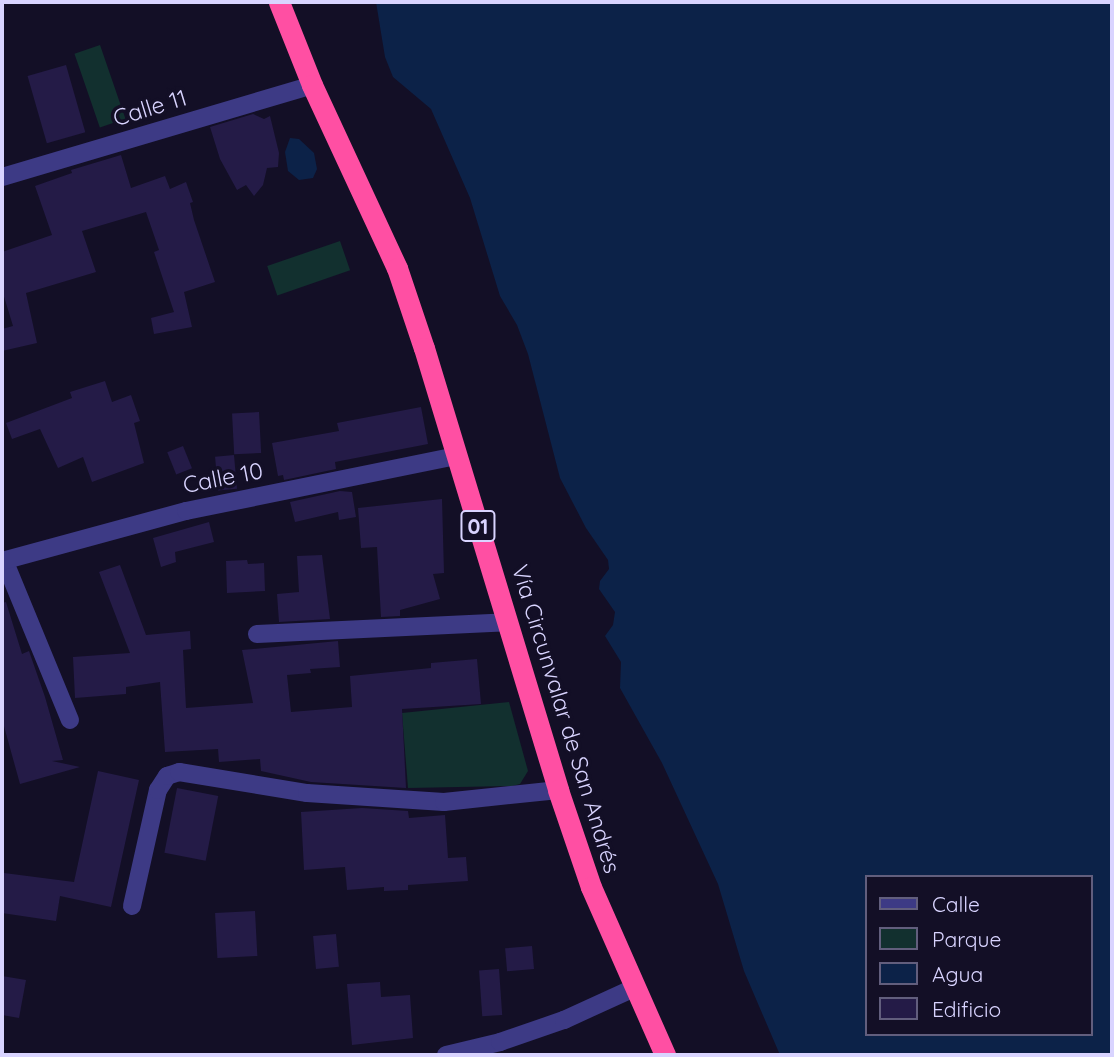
<!DOCTYPE html>
<meta charset="utf-8">
<style>
body{margin:0}
#map{position:relative;width:1114px;height:1057px;overflow:hidden;background:#130f26;font-family:Quicksand,sans-serif}
div>[style]{position:absolute}
.green>*{inset:0;background:#12302f;transform-origin:0 0}
.water>*{inset:0;background:#0c2248}
.building>*{inset:0;background:#241b47;transform-origin:0 0}
.street>*{height:18px;margin:-9px;padding:0 9px;transform-origin:9px;border-radius:9px;background:#3d3a85}
.highway>*{height:21px;margin:-10.5px;padding:0 10.5px;transform-origin:10.5px;border-radius:10.5px;background:#ff4fa3}
span{translate:-50% -50%;white-space:nowrap;text-align:center;line-height:1.15;-webkit-text-stroke:7px #130f26;paint-order:stroke}
.shield-label span{padding:2px 5px;background:#130f26;border:2px solid;border-radius:5px;-webkit-text-stroke-width:0}
.shield-label{font-size:21px;color:#d9d4ff;font-weight:700}
.street-label{font-size:23px;color:#d9d4ff}
.frame{position:absolute;inset:0;border:4px solid #d9d4ff;pointer-events:none}
.legend{position:absolute;left:865px;top:875px;width:228px;height:161px;box-sizing:border-box;background:#130f26;border:2px solid #625e7d;margin:0;padding:9px 12px;list-style:none;font-size:21px;color:#d9d4ff}
.legend li{display:flex;align-items:center;gap:14px;height:35px}
.legend b{width:35px;border:2px solid #625e7d}
</style>
<div id="map">
<div class="green">
<i style="left:100px;top:45px;width:78px;height:27px;rotate:71deg"></i>
<i style="left:340px;top:241px;width:31px;height:77px;rotate:71deg"></i>
<i style="clip-path:polygon(509px 702px,528px 771px,520px 784px,512px 786px,408px 788px,402px 713px)"></i>
</div>
<div class="water">
<i style="clip-path:polygon(evenodd,376px 2px,1112px 2px,1112px 1055px,780px 1055px,744px 971px,718px 884px,662px 763px,620px 688px,621px 662px,605px 636px,613px 625px,615px 612px,599px 589px,600px 581px,609px 569px,608px 560px,586px 528px,560px 478px,528px 354px,517px 325px,500px 296px,470px 198px,431px 109px,393px 77px,385px 57px,376px 2px,867px 877px,1091px 877px,1091px 1034px,867px 1034px,867px 877px)"></i>
<i style="clip-path:polygon(290px 138px,299px 139px,314px 153px,317px 169px,313px 178px,299px 180px,288px 171px,285px 152px)"></i>
</div>
<div class="building">
<i style="left:66px;top:65px;width:70px;height:40px;rotate:74deg"></i>
<i style="clip-path:polygon(253px 114px,264px 119px,270px 116px,279px 153px,278px 167px,267px 168px,263px 185px,254px 196px,246px 185px,237px 190px,220px 159px,210px 127px)"></i>
<i style="clip-path:polygon(121px 155px,131px 188px,165px 176px,170px 189px,186px 182px,193px 202px,190px 203px,194px 220px,215px 282px,184px 292px,192px 327px,154px 334px,151px 318px,174px 312px,154px 252px,159px 250px,146px 212px,82px 231px,96px 272px,26px 293px,37px 343px,2px 351px,2px 329px,13px 326px,2px 290px,2px 252px,52px 235px,35px 186px,72px 173px,71px 170px)"></i>
<i style="clip-path:polygon(105px 381px,112px 402px,131px 395px,140px 421px,134px 423px,144px 463px,92px 482px,83px 457px,58px 468px,40px 429px,12px 439px,6px 423px,72px 398px,70px 392px)"></i>
<i style="clip-path:polygon(421px 407px,428px 444px,335px 462px,336px 469px,284px 480px,283px 475px,278px 476px,272px 443px,339px 431px,337px 423px)"></i>
<i style="left:259px;top:412px;width:41px;height:27px;rotate:87deg"></i>
<i style="left:183px;top:446px;width:24px;height:17px;rotate:68deg"></i>
<i style="left:234px;top:455px;width:34px;height:19px;rotate:85deg"></i>
<i style="clip-path:polygon(340px 491px,352px 492px,356px 517px,339px 520px,338px 512px,295px 522px,290px 502px)"></i>
<i style="clip-path:polygon(442px 499px,444px 573px,433px 574px,440px 599px,400px 610px,400px 616px,381px 617px,377px 547px,361px 548px,358px 508px)"></i>
<i style="clip-path:polygon(209px 522px,214px 542px,175px 552px,176px 562px,161px 567px,153px 538px)"></i>
<i style="clip-path:polygon(322px 555px,330px 619px,279px 622px,277px 594px,299px 592px,297px 556px)"></i>
<i style="clip-path:polygon(247px 560px,248px 564px,264px 563px,265px 591px,227px 593px,226px 561px)"></i>
<i style="clip-path:polygon(120px 565px,146px 635px,190px 631px,191px 649px,183px 650px,186px 708px,253px 703px,242px 650px,338px 641px,340px 667px,310px 669px,311px 673px,287px 675px,291px 712px,352px 707px,350px 676px,431px 668px,431px 663px,477px 659px,481px 704px,402px 709px,406px 788px,311px 782px,261px 771px,260px 759px,219px 762px,218px 749px,165px 752px,160px 682px,126px 687px,126px 694px,75px 698px,73px 657px,130px 653px,99px 572px)"></i>
<i style="clip-path:polygon(6px 602px,22px 654px,29px 651px,45px 697px,63px 760px,52px 761px,80px 767px,20px 784px,2px 719px,2px 603px)"></i>
<i style="clip-path:polygon(98px 771px,139px 780px,111px 907px,60px 896px,56px 921px,2px 913px,4px 873px,74px 882px)"></i>
<i style="left:177px;top:788px;width:42px;height:66px;rotate:11deg"></i>
<i style="clip-path:polygon(362px 808px,408px 811px,409px 818px,445px 815px,448px 858px,466px 857px,468px 881px,408px 885px,408px 890px,384px 891px,384px 887px,347px 890px,345px 867px,304px 870px,301px 812px)"></i>
<i style="left:255px;top:911px;width:45px;height:40px;rotate:87deg"></i>
<i style="left:336px;top:934px;width:33px;height:23px;rotate:85deg"></i>
<i style="left:532px;top:946px;width:23px;height:27px;rotate:85deg"></i>
<i style="left:499px;top:969px;width:46px;height:20px;rotate:86deg"></i>
<i style="clip-path:polygon(2px 976px,26px 980px,19px 1018px,2px 1015px)"></i>
<i style="clip-path:polygon(380px 982px,381px 997px,410px 995px,413px 1038px,352px 1045px,347px 984px)"></i>
</div>
<div class="street">
<i style="left:2px;top:177px;width:323px;rotate:-16.5deg"></i>
<i style="left:4px;top:560px;width:173px;rotate:67.6deg"></i>
<i style="left:2px;top:561px;width:191px;rotate:-15.2deg"></i>
<i style="left:186px;top:511px;width:277px;rotate:-11.5deg"></i>
<i style="left:257px;top:634px;width:250px;rotate:-2.7deg"></i>
<i style="left:132px;top:906px;width:119px;rotate:-77.4deg"></i>
<i style="left:158px;top:790px;width:17px;rotate:-57deg"></i>
<i style="left:167px;top:776px;width:13px;rotate:-18deg"></i>
<i style="left:179px;top:772px;width:130px;rotate:9.3deg"></i>
<i style="left:307px;top:793px;width:137px;rotate:3.8deg"></i>
<i style="left:444px;top:802px;width:115px;rotate:-6deg"></i>
<i style="left:446px;top:1055px;width:56px;rotate:-13.5deg"></i>
<i style="left:500px;top:1042px;width:68px;rotate:-19deg"></i>
<i style="left:564px;top:1020px;width:77px;rotate:-24.6deg"></i>
</div>
<div class="highway">
<i style="left:279px;top:2px;width:89px;rotate:68.3deg"></i>
<i style="left:312px;top:85px;width:202px;rotate:65.1deg"></i>
<i style="left:397px;top:268px;width:84px;rotate:71.4deg"></i>
<i style="left:424px;top:348px;width:462px;rotate:73.1deg"></i>
<i style="left:558px;top:790px;width:102px;rotate:71.2deg"></i>
<i style="left:591px;top:887px;width:184px;rotate:66.2deg"></i>
</div>
<div class="shield-label">
<span style="left:478px;top:526px">01</span>
</div>
<div class="street-label">
<span style="left:150px;top:108px;rotate:-17deg">Calle 11</span>
<span style="left:223px;top:478px;rotate:-11deg">Calle 10</span>
<span style="left:566px;top:719px;rotate:73deg">Vía Circunvalar de San Andrés</span>
</div>
<div class="frame"></div>
<ul class="legend">
<li><b style="height:9px;background:#3d3a85"></b>Calle</li>
<li><b style="height:19px;background:#12302f"></b>Parque</li>
<li><b style="height:19px;background:#0c2248"></b>Agua</li>
<li><b style="height:19px;background:#241b47"></b>Edificio</li>
</ul>
</div>
